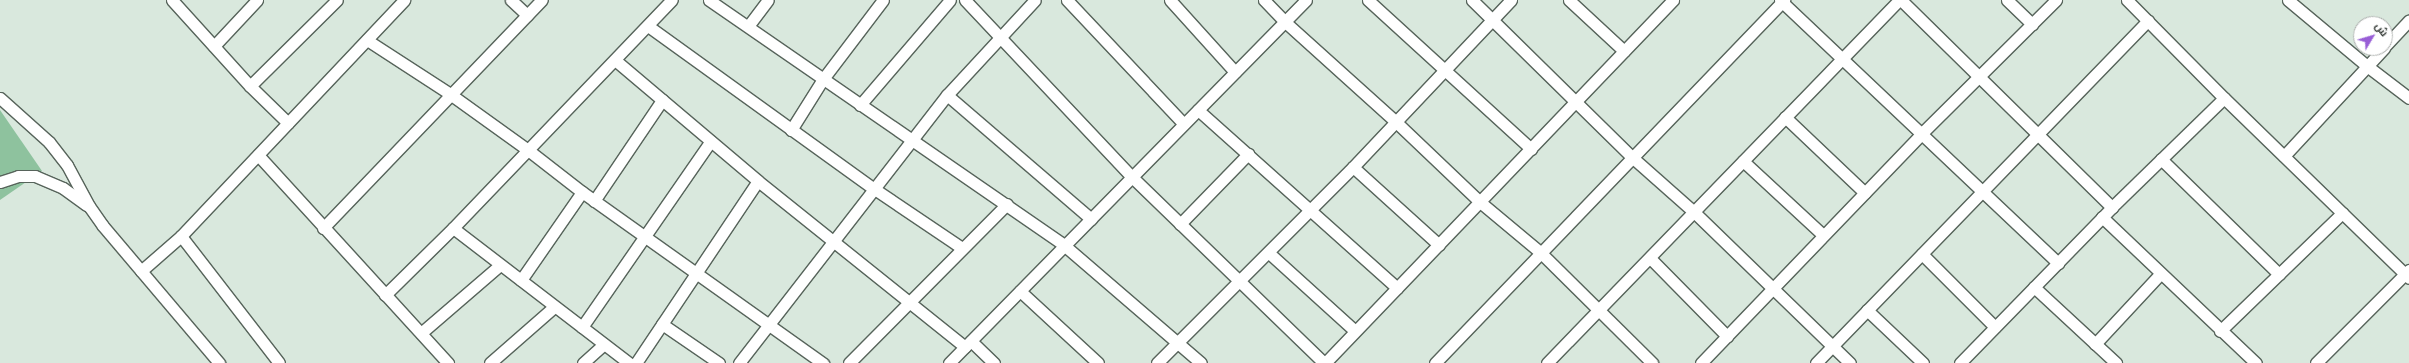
<!DOCTYPE html>
<meta charset="utf-8">
<style>
body{margin:0}
#map{position:relative;width:2409px;height:363px;overflow:hidden;background:#d9e8dd;font-family:"PT Sans",Cairo,sans-serif}
div>[style]{position:absolute}
.green>*{inset:0;background:#8ec29e}
.roads{filter:drop-shadow(1px 0 #57645b) drop-shadow(-1px 0 #57645b) drop-shadow(0 1px #57645b) drop-shadow(0 -1px #57645b)}
.minor>*{height:11px;margin:-5.5px;padding:0 5.5px;transform-origin:5.5px;border-radius:5.5px;background:#fff}
span{translate:-50% -50%;white-space:nowrap;text-align:center;line-height:1.15;-webkit-text-stroke:4px #fff;paint-order:stroke}
.north{position:absolute;left:2353px;top:16px;width:40px;height:40px;box-sizing:border-box;background:#fff;border:1px solid #aeb1af;border-radius:50%;rotate:52deg;font-size:11px;font-weight:700;line-height:16px;text-align:center;color:#353b37}
.north::after{content:'';display:block;margin:auto;width:14px;height:18px;background:#985ed6;clip-path:polygon(50% 0,100% 100%,50% 72%,0 100%)}
</style>
<div id="map">
<div class="green">
<i style="clip-path:polygon(0 110px,42px 171px,0 200px)"></i>
</div>
<div class="roads">
<div class="minor">
<i style="left:172px;top:0;width:116px;rotate:47.8deg"></i>
<i style="left:250px;top:86px;width:53px;rotate:44.2deg"></i>
<i style="left:511px;top:0;width:22px;rotate:43deg"></i>
<i style="left:709px;top:0;width:433px;rotate:34.6deg"></i>
<i style="left:1065px;top:246px;width:179px;rotate:40.7deg"></i>
<i style="left:965px;top:0;width:243px;rotate:46.7deg"></i>
<i style="left:1132px;top:177px;width:267px;rotate:44.1deg"></i>
<i style="left:1067px;top:0;width:170px;rotate:46.7deg"></i>
<i style="left:1170px;top:0;width:97px;rotate:47.9deg"></i>
<i style="left:1264px;top:0;width:29px;rotate:46deg"></i>
<i style="left:1284px;top:21px;width:151px;rotate:42deg"></i>
<i style="left:1396px;top:122px;width:116px;rotate:43.6deg"></i>
<i style="left:1480px;top:202px;width:78px;rotate:39.8deg"></i>
<i style="left:1540px;top:252px;width:158px;rotate:44.7deg"></i>
<i style="left:1368px;top:0;width:221px;rotate:42.4deg"></i>
<i style="left:1472px;top:0;width:226px;rotate:44.5deg"></i>
<i style="left:1633px;top:158px;width:81px;rotate:41.5deg"></i>
<i style="left:1694px;top:212px;width:217px;rotate:44.1deg"></i>
<i style="left:1569px;top:0;width:75px;rotate:42.8deg"></i>
<i style="left:1780px;top:0;width:383px;rotate:43.4deg"></i>
<i style="left:1901px;top:0;width:296px;rotate:44.5deg"></i>
<i style="left:2007px;top:0;width:35px;rotate:44deg"></i>
<i style="left:2127px;top:0;width:138px;rotate:45.3deg"></i>
<i style="left:2224px;top:98px;width:258px;rotate:44.2deg"></i>
<i style="left:2288px;top:0;width:103px;rotate:39.9deg"></i>
<i style="left:2367px;top:66px;width:53px;rotate:37.3deg"></i>
<i style="left:749px;top:25px;width:31px;rotate:-53deg"></i>
<i style="left:648px;top:26px;width:277px;rotate:35.8deg"></i>
<i style="left:873px;top:188px;width:107px;rotate:34deg"></i>
<i style="left:367px;top:40px;width:99px;rotate:33deg"></i>
<i style="left:450px;top:94px;width:96px;rotate:35.7deg"></i>
<i style="left:528px;top:150px;width:68px;rotate:37.9deg"></i>
<i style="left:582px;top:192px;width:296px;rotate:35.4deg"></i>
<i style="left:214px;top:46px;width:63px;rotate:-46.9deg"></i>
<i style="left:2385px;top:46px;width:35px;rotate:-47deg"></i>
<i style="left:615px;top:60px;width:187px;rotate:40.2deg"></i>
<i style="left:758px;top:181px;width:265px;rotate:38.7deg"></i>
<i style="left:250px;top:86px;width:122px;rotate:-44.7deg"></i>
<i style="left:947px;top:95px;width:190px;rotate:40.7deg"></i>
<i style="left:0;top:98px;width:66px;rotate:41.9deg"></i>
<i style="left:49px;top:142px;width:29px;rotate:52deg"></i>
<i style="left:67px;top:165px;width:47px;rotate:61.8deg"></i>
<i style="left:89px;top:206px;width:24px;rotate:55deg"></i>
<i style="left:103px;top:226px;width:180px;rotate:49.7deg"></i>
<i style="left:860px;top:105px;width:138px;rotate:-49.4deg"></i>
<i style="left:1198px;top:110px;width:267px;rotate:41.8deg"></i>
<i style="left:1785px;top:117px;width:110px;rotate:43.5deg"></i>
<i style="left:791px;top:130px;width:60px;rotate:-57.9deg"></i>
<i style="left:823px;top:79px;width:99px;rotate:-52.8deg"></i>
<i style="left:258px;top:155px;width:282px;rotate:47.6deg"></i>
<i style="left:2284px;top:156px;width:147px;rotate:-47.2deg"></i>
<i style="left:2161px;top:159px;width:165px;rotate:44.3deg"></i>
<i style="left:1743px;top:161px;width:109px;rotate:42.8deg"></i>
<i style="left:1353px;top:167px;width:116px;rotate:42.2deg"></i>
<i style="left:0;top:182px;width:19px;rotate:-18deg"></i>
<i style="left:18px;top:176px;width:17px"></i>
<i style="left:35px;top:176px;width:30px;rotate:23deg"></i>
<i style="left:63px;top:188px;width:29px;rotate:36deg"></i>
<i style="left:594px;top:201px;width:122px;rotate:-56deg"></i>
<i style="left:2102px;top:217px;width:212px;rotate:43.5deg"></i>
<i style="left:1180px;top:224px;width:98px;rotate:-45.8deg"></i>
<i style="left:323px;top:228px;width:316px;rotate:-46.2deg"></i>
<i style="left:453px;top:228px;width:222px;rotate:37.5deg"></i>
<i style="left:181px;top:236px;width:160px;rotate:52.3deg"></i>
<i style="left:1269px;top:253px;width:116px;rotate:42.2deg"></i>
<i style="left:1922px;top:254px;width:103px;rotate:45deg"></i>
<i style="left:1650px;top:258px;width:110px;rotate:45.4deg"></i>
<i style="left:141px;top:271px;width:53px;rotate:-41.2deg"></i>
<i style="left:181px;top:236px;width:325px;rotate:-46.6deg"></i>
<i style="left:521px;top:280px;width:107px;rotate:-55.3deg"></i>
<i style="left:2034px;top:287px;width:112px;rotate:42.8deg"></i>
<i style="left:1020px;top:291px;width:106px;rotate:42.7deg"></i>
<i style="left:385px;top:295px;width:95px;rotate:-44.6deg"></i>
<i style="left:453px;top:228px;width:316px;rotate:-46.2deg"></i>
<i style="left:1867px;top:310px;width:77px;rotate:43.4deg"></i>
<i style="left:662px;top:324px;width:69px;rotate:34.4deg"></i>
<i style="left:582px;top:327px;width:226px;rotate:-55.3deg"></i>
<i style="left:2220px;top:331px;width:170px;rotate:-44deg"></i>
<i style="left:421px;top:333px;width:104px;rotate:-40.7deg"></i>
<i style="left:971px;top:341px;width:32px;rotate:44deg"></i>
<i style="left:2095px;top:344px;width:96px;rotate:-47.1deg"></i>
<i style="left:490px;top:363px;width:85px;rotate:-41.2deg"></i>
<i style="left:583px;top:363px;width:28px;rotate:-42deg"></i>
<i style="left:636px;top:363px;width:219px;rotate:-56.2deg"></i>
<i style="left:739px;top:363px;width:339px;rotate:-52.2deg"></i>
<i style="left:947px;top:95px;width:129px;rotate:-47.2deg"></i>
<i style="left:849px;top:363px;width:224px;rotate:-45.2deg"></i>
<i style="left:949px;top:363px;width:509px;rotate:-45.48deg"></i>
<i style="left:1157px;top:363px;width:277px;rotate:-45deg"></i>
<i style="left:1353px;top:167px;width:230px;rotate:-46.6deg"></i>
<i style="left:1325px;top:363px;width:503px;rotate:-46.21deg"></i>
<i style="left:1435px;top:363px;width:504px;rotate:-46.13deg"></i>
<i style="left:1547px;top:363px;width:506px;rotate:-45.88deg"></i>
<i style="left:1701px;top:363px;width:319px;rotate:-46.1deg"></i>
<i style="left:1922px;top:133px;width:189px;rotate:-44.8deg"></i>
<i style="left:1816px;top:363px;width:477px;rotate:-45.9deg"></i>
<i style="left:1960px;top:363px;width:218px;rotate:-45.7deg"></i>
<i style="left:2112px;top:207px;width:156px;rotate:-44.2deg"></i>
<i style="left:2316px;top:363px;width:132px;rotate:-45deg"></i>
</div>
</div>
<div class="north">ش</div>
</div>
